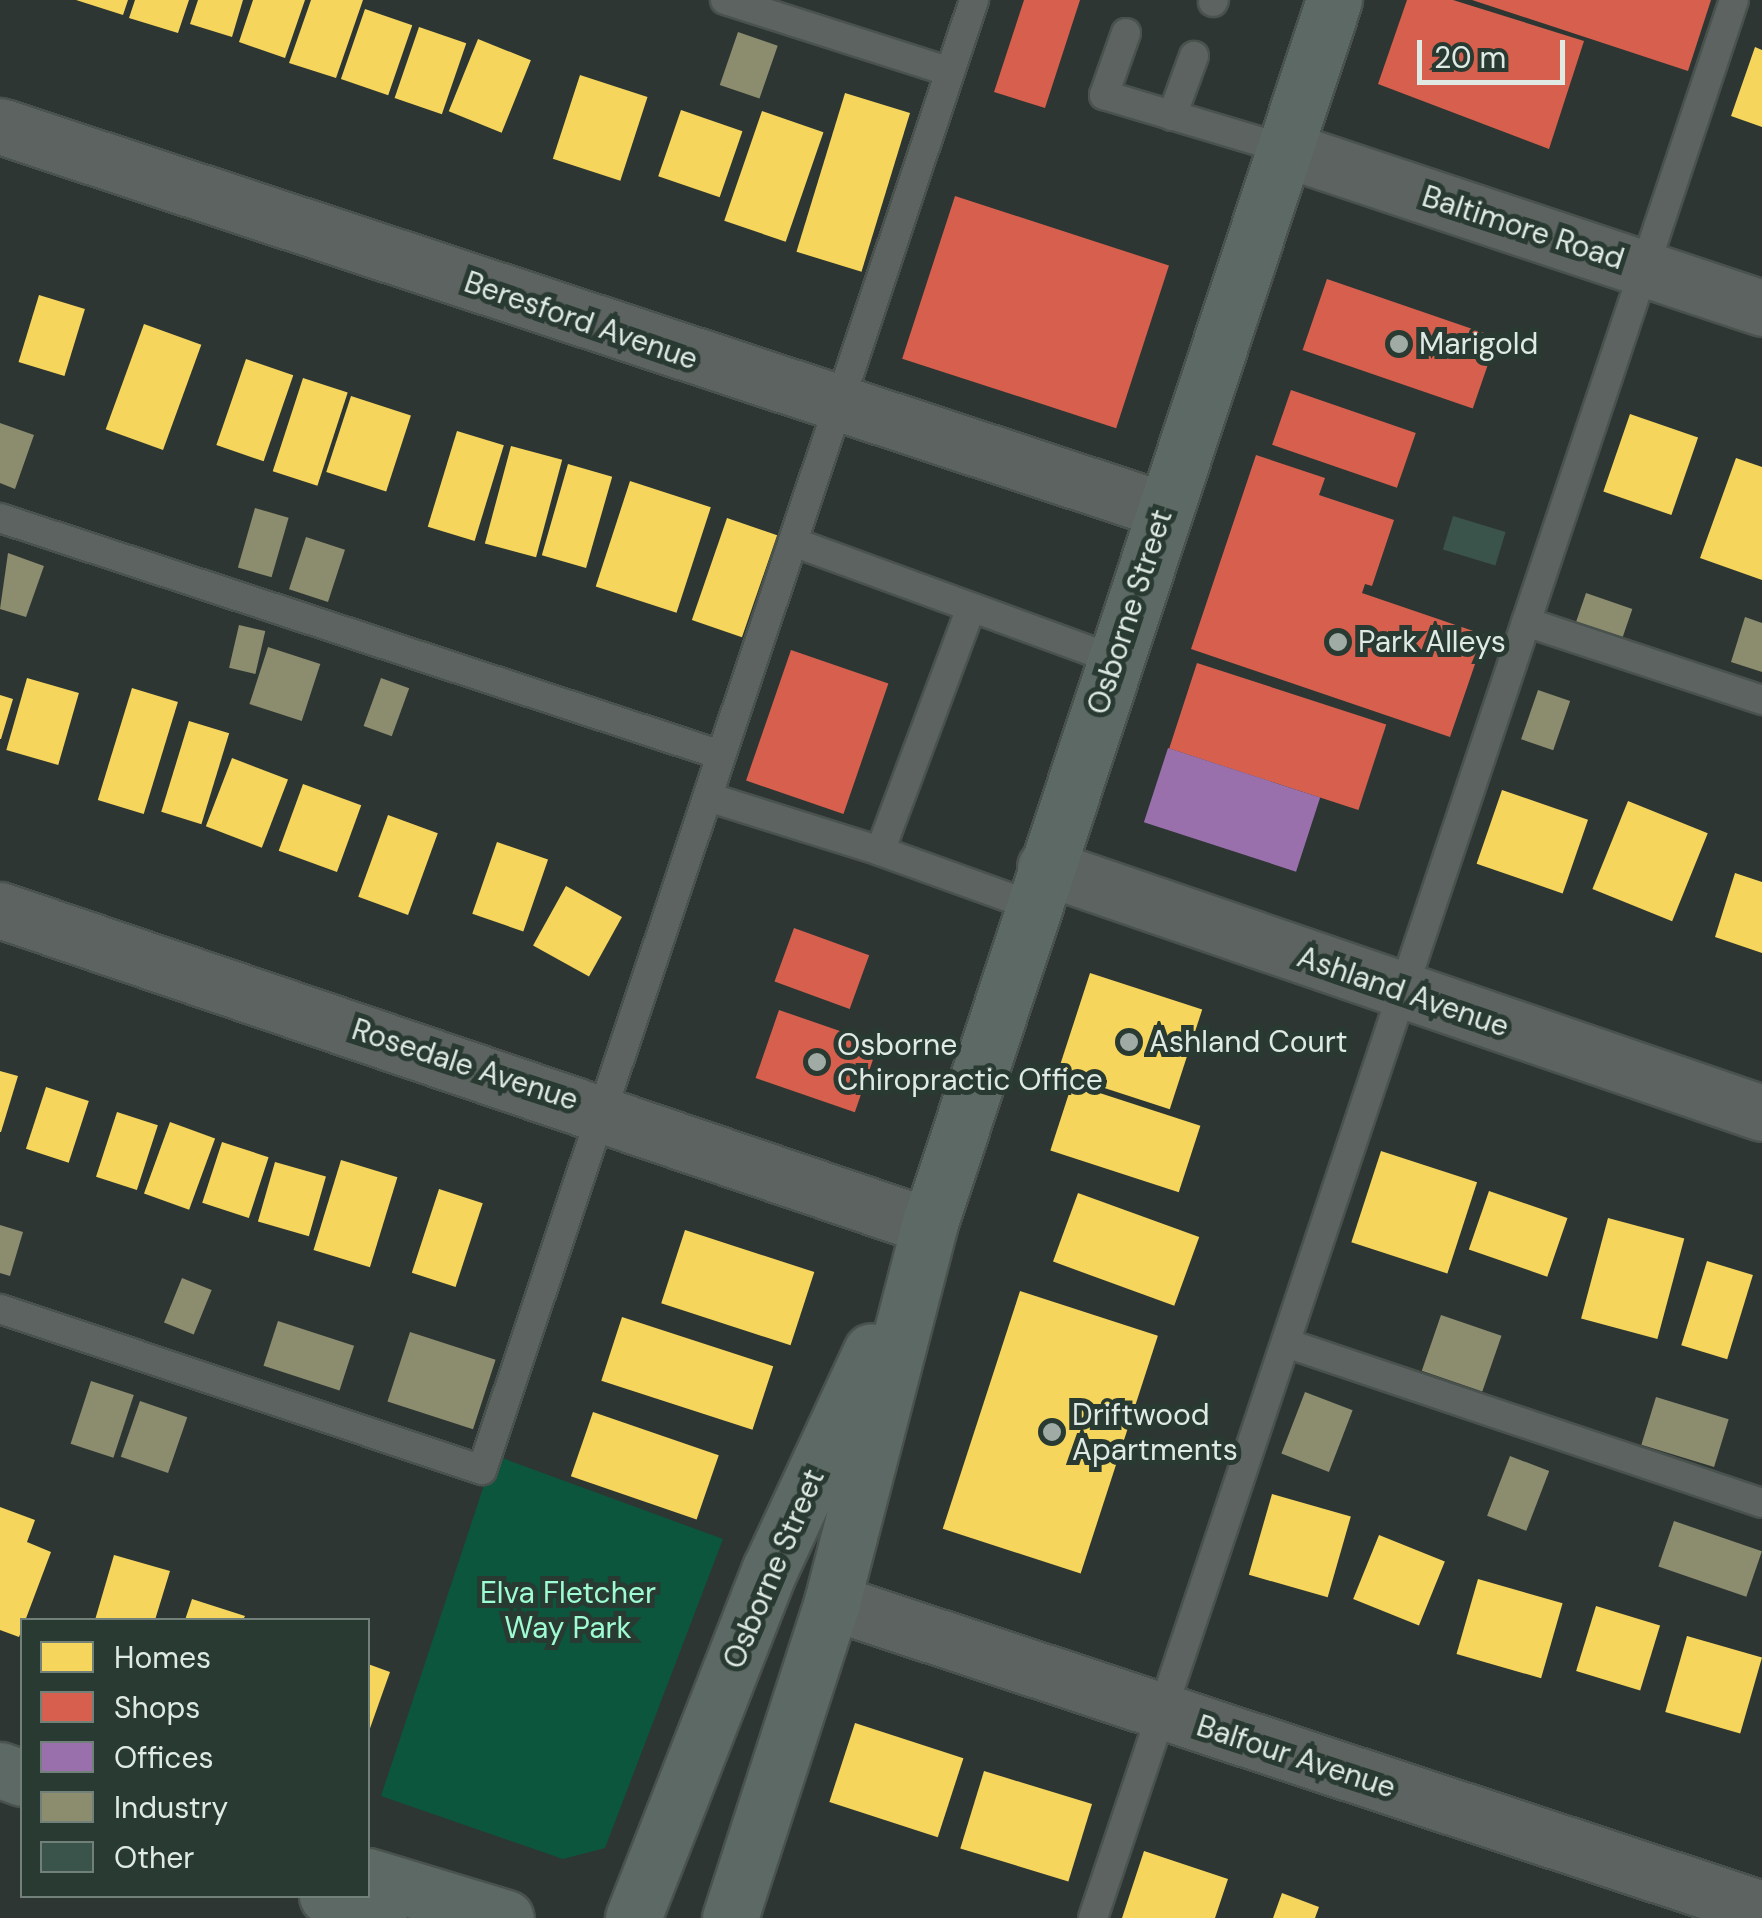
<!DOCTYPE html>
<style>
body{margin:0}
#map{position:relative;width:1762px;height:1918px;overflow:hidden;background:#2d3632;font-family:"DM Sans",sans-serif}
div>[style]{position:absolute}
.green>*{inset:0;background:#0c563e}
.homes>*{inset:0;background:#f6d55c;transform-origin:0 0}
.shops>*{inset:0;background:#d6604d;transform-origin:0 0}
.offices>*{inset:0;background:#9970ab;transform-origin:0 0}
.industry>*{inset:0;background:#8c8c6e;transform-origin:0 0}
.building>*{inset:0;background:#3a534b;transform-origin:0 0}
.roads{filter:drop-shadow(2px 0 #4a524e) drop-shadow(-2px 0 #4a524e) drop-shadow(0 2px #4a524e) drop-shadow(0 -2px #4a524e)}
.service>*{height:28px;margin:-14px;padding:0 14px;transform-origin:14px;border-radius:14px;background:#5c6360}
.minor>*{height:55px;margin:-27.5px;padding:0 27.5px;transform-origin:27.5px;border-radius:27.5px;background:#5c6360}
.secondary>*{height:55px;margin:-27.5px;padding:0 27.5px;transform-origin:27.5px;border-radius:27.5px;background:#5d6964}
.dots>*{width:28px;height:28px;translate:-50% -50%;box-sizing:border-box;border:5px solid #293a32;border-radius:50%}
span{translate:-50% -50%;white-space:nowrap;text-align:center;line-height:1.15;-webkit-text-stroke:10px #293a32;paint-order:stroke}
.street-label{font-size:30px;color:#dfeae5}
.poi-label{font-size:30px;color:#dfeae5}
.left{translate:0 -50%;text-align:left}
.park-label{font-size:30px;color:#9efbd2}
.legend{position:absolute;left:20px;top:1618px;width:350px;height:280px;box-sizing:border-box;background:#293a32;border:2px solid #72807a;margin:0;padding:12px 18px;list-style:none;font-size:30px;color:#dfeae5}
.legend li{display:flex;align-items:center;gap:20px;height:50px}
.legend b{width:50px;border:2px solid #72807a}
.scale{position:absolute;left:1417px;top:40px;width:148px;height:45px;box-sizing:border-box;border:5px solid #dfeae5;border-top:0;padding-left:12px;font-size:30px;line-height:35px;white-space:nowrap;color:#dfeae5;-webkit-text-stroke:8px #293a32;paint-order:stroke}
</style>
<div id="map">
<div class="green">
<i style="clip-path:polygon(494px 1455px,723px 1539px,605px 1848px,563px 1859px,381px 1796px)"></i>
</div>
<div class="homes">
<i style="clip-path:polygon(76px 0,128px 0,123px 15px)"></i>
<i style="clip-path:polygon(135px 0,189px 0,178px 33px,129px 18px)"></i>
<i style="clip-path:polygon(198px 0,243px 0,232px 37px,190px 24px)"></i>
<i style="clip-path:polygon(253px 0,305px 0,285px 58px,239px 42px)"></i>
<i style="clip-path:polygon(311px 0,363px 0,336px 78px,289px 63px)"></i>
<i style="left:365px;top:9px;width:50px;height:74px;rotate:19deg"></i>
<i style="left:419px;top:27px;width:50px;height:75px;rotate:19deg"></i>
<i style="left:478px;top:39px;width:57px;height:78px;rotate:22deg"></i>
<i style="clip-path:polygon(1755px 47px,1762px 50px,1762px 127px,1731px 116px)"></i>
<i style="left:580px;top:75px;width:71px;height:88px;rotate:18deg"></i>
<i style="left:845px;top:93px;width:68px;height:166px;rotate:17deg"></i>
<i style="left:681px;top:110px;width:65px;height:70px;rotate:19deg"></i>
<i style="left:762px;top:111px;width:65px;height:116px;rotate:19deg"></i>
<i style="left:39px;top:295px;width:48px;height:70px;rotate:17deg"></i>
<i style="left:144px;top:324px;width:61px;height:112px;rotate:20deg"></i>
<i style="left:246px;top:359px;width:50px;height:91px;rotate:19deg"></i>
<i style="left:303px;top:378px;width:47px;height:98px;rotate:18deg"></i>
<i style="left:351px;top:396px;width:63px;height:80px;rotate:18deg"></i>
<i style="left:1630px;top:414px;width:72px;height:82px;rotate:19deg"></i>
<i style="left:457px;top:431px;width:49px;height:100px;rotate:17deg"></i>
<i style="left:511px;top:446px;width:53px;height:101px;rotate:15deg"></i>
<i style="clip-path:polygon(1736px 458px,1762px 467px,1762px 580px,1700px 558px)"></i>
<i style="left:568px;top:464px;width:46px;height:95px;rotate:16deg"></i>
<i style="left:630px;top:481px;width:85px;height:111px;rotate:18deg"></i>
<i style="left:727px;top:518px;width:53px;height:108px;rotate:19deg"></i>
<i style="left:27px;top:678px;width:54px;height:75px;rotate:16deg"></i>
<i style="left:132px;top:688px;width:48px;height:117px;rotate:17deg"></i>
<i style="clip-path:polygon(0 695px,13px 699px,1px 739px,0 739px)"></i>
<i style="left:189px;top:721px;width:42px;height:95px;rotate:17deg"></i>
<i style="left:232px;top:758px;width:60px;height:73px;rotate:21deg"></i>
<i style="left:303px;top:784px;width:62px;height:71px;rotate:20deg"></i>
<i style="left:1502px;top:790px;width:91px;height:78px;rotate:19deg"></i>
<i style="left:1628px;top:801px;width:86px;height:95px;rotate:22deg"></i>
<i style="left:388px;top:815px;width:53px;height:87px;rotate:20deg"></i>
<i style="left:497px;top:842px;width:54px;height:76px;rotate:19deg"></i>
<i style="clip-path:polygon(1735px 873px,1762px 882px,1762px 953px,1715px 937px)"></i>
<i style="left:566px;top:886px;width:64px;height:68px;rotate:29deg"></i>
<i style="left:1090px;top:973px;width:118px;height:105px;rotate:18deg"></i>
<i style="clip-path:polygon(0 1071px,18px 1076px,1px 1132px,0 1132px)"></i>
<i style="left:1072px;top:1084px;width:135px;height:70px;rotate:18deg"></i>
<i style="left:46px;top:1087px;width:45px;height:65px;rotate:18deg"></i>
<i style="left:117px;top:1112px;width:43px;height:68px;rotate:18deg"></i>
<i style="left:170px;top:1122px;width:48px;height:76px;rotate:20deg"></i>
<i style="left:222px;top:1142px;width:49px;height:64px;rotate:18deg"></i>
<i style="left:1381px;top:1151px;width:101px;height:96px;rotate:18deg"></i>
<i style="left:341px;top:1160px;width:59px;height:94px;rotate:17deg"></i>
<i style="left:275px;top:1162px;width:53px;height:62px;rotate:16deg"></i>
<i style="left:439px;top:1189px;width:46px;height:88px;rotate:18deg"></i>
<i style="left:1489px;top:1191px;width:83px;height:62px;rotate:19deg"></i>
<i style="left:1078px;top:1193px;width:129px;height:73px;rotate:20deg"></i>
<i style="left:1608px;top:1218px;width:79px;height:104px;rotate:15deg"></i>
<i style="left:685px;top:1230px;width:136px;height:77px;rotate:18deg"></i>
<i style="left:1707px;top:1261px;width:48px;height:88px;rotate:17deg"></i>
<i style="left:1020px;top:1291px;width:145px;height:250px;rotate:18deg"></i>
<i style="left:622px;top:1317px;width:159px;height:67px;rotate:18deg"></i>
<i style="left:593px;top:1412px;width:133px;height:68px;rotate:19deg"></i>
<i style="left:1272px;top:1494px;width:82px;height:84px;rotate:16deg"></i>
<i style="clip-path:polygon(0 1507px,35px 1520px,27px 1542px,51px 1552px,19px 1637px,0 1630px)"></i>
<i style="left:1379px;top:1535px;width:71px;height:69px;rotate:22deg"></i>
<i style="clip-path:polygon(114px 1555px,170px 1571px,155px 1620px,95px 1620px)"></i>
<i style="left:1478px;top:1579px;width:88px;height:78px;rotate:16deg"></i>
<i style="clip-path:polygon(192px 1599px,245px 1616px,243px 1620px,185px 1620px)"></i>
<i style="left:1596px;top:1606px;width:67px;height:68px;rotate:17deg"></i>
<i style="left:1687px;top:1636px;width:78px;height:79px;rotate:16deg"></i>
<i style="clip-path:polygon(368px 1664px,390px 1672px,368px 1734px)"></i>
<i style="left:855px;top:1723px;width:114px;height:83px;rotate:18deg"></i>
<i style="left:984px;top:1771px;width:113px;height:81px;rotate:17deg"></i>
<i style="clip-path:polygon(1144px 1851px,1228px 1879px,1215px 1918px,1122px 1918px)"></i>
<i style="clip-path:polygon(1282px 1893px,1319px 1907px,1315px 1918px,1273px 1918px)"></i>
</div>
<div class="shops">
<i style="clip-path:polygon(1024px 0,1080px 0,1045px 108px,994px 92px)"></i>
<i style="clip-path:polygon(1407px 0,1453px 0,1584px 41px,1549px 149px,1378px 84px)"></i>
<i style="clip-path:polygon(1472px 0,1711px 0,1688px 71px)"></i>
<i style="left:955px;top:196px;width:225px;height:171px;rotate:18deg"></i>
<i style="left:1327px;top:279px;width:180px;height:75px;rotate:19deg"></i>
<i style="left:1291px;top:390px;width:132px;height:58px;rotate:19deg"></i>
<i style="clip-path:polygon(1256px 455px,1325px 478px,1319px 495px,1394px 520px,1372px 586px,1365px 584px,1362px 593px,1485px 635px,1450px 737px,1191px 649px)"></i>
<i style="left:791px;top:650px;width:103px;height:138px;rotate:19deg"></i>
<i style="left:1197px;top:663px;width:199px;height:90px;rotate:18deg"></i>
<i style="left:794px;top:928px;width:80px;height:57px;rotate:20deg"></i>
<i style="left:779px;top:1010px;width:105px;height:72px;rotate:19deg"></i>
</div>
<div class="offices">
<i style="left:1168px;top:748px;width:160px;height:78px;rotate:18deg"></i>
</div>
<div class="industry">
<i style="left:738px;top:32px;width:42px;height:56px;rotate:19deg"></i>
<i style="clip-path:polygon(0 423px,34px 435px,15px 489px,0 483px)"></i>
<i style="left:255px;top:508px;width:35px;height:62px;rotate:16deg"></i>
<i style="left:306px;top:537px;width:41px;height:55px;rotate:18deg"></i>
<i style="clip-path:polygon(8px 553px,44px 566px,26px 617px,0 609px)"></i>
<i style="left:1586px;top:593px;width:49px;height:33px;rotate:19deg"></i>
<i style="clip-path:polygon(1745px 617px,1762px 623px,1762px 672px,1731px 662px)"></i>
<i style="left:239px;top:625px;width:27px;height:44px;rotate:13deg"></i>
<i style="left:268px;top:647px;width:55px;height:60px;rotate:18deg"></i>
<i style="left:381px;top:678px;width:30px;height:51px;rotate:20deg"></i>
<i style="left:1538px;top:690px;width:34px;height:52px;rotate:19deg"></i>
<i style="clip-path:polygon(0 1225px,23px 1232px,10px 1276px,0 1273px)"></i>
<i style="left:182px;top:1278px;width:32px;height:48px;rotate:22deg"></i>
<i style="left:1441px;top:1315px;width:64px;height:59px;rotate:19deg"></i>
<i style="left:278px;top:1321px;width:80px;height:47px;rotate:18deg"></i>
<i style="left:410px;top:1332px;width:90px;height:73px;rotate:18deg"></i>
<i style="left:91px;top:1381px;width:45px;height:66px;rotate:18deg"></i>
<i style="left:1305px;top:1392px;width:51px;height:66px;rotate:21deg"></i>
<i style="left:1656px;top:1397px;width:76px;height:50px;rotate:17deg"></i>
<i style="left:140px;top:1401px;width:50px;height:59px;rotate:19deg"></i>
<i style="left:1510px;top:1456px;width:42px;height:64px;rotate:21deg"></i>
<i style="left:1674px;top:1521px;width:93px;height:48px;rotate:19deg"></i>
</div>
<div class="building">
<i style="left:1453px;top:516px;width:55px;height:35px;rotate:17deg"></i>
</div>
<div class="roads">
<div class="service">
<i style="left:725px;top:0;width:236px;rotate:17.7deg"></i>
<i style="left:1213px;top:2px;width:2px;rotate:-63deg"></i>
<i style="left:1126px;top:33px;width:66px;rotate:109.5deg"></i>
<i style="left:1104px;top:95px;width:189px;rotate:16.6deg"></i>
<i style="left:1172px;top:116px;width:64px;rotate:-69.9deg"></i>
<i style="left:0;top:518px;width:759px;rotate:18.2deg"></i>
<i style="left:793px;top:542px;width:343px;rotate:20.1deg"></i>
<i style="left:971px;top:608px;width:259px;rotate:110.5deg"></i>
<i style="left:880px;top:851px;width:163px;rotate:19.8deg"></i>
<i style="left:1526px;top:622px;width:249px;rotate:18.3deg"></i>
<i style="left:708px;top:797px;width:180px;rotate:17.4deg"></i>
<i style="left:0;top:1309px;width:508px;rotate:18.47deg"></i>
<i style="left:482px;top:1470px;width:1550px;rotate:-71.49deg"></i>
<i style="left:1286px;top:1343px;width:502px;rotate:18.58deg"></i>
<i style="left:1093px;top:1918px;width:2022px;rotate:-71.52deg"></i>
</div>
<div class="minor">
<i style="left:0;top:126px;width:1226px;rotate:18.26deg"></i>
<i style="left:1285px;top:149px;width:503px;rotate:18.43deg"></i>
<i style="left:1045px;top:867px;width:758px;rotate:18.94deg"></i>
<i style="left:0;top:910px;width:981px;rotate:18.79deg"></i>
<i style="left:832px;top:1602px;width:979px;rotate:18.27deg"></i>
</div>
<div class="secondary">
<i style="left:0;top:1770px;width:23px;rotate:20deg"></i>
<i style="left:368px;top:1876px;width:144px;rotate:16.9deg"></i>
<i style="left:327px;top:1896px;width:56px;rotate:22.9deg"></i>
<i style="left:633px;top:1918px;width:375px;rotate:-68.6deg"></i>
<i style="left:770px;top:1569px;width:240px;rotate:-65.1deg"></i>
<i style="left:730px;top:1918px;width:332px;rotate:-72.1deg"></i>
<i style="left:832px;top:1602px;width:388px;rotate:-75.5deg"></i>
<i style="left:929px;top:1226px;width:1291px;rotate:-71.72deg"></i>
</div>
</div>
<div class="dots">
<i style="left:1399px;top:344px;background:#a1aba6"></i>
<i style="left:1338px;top:642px;background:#a1aba6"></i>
<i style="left:1129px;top:1042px;background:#a1aba6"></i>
<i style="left:817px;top:1062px;background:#a1aba6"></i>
<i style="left:1052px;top:1432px;background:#a1aba6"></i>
</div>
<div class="street-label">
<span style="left:1523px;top:228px;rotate:18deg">Baltimore Road</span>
<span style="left:581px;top:321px;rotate:19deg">Beresford Avenue</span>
<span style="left:1130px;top:612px;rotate:-72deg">Osborne Street</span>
<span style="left:1403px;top:992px;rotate:19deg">Ashland Avenue</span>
<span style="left:465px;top:1065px;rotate:18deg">Rosedale Avenue</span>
<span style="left:774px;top:1569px;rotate:-67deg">Osborne Street</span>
<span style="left:1296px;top:1757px;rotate:18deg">Balfour Avenue</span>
</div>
<div class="poi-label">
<span class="left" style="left:1419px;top:344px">Marigold</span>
<span class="left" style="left:1358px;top:642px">Park Alleys</span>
<span class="left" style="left:1149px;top:1042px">Ashland Court</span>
<span class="left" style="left:837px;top:1062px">Osborne<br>Chiropractic Office</span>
<span class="left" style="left:1072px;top:1432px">Driftwood<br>Apartments</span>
</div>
<div class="park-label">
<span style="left:568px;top:1610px">Elva Fletcher<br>Way Park</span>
</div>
<ul class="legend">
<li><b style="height:28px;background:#f6d55c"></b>Homes</li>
<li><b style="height:28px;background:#d6604d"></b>Shops</li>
<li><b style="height:28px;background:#9970ab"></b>Offices</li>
<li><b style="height:28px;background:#8c8c6e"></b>Industry</li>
<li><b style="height:28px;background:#3a534b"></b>Other</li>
</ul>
<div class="scale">20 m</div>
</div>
